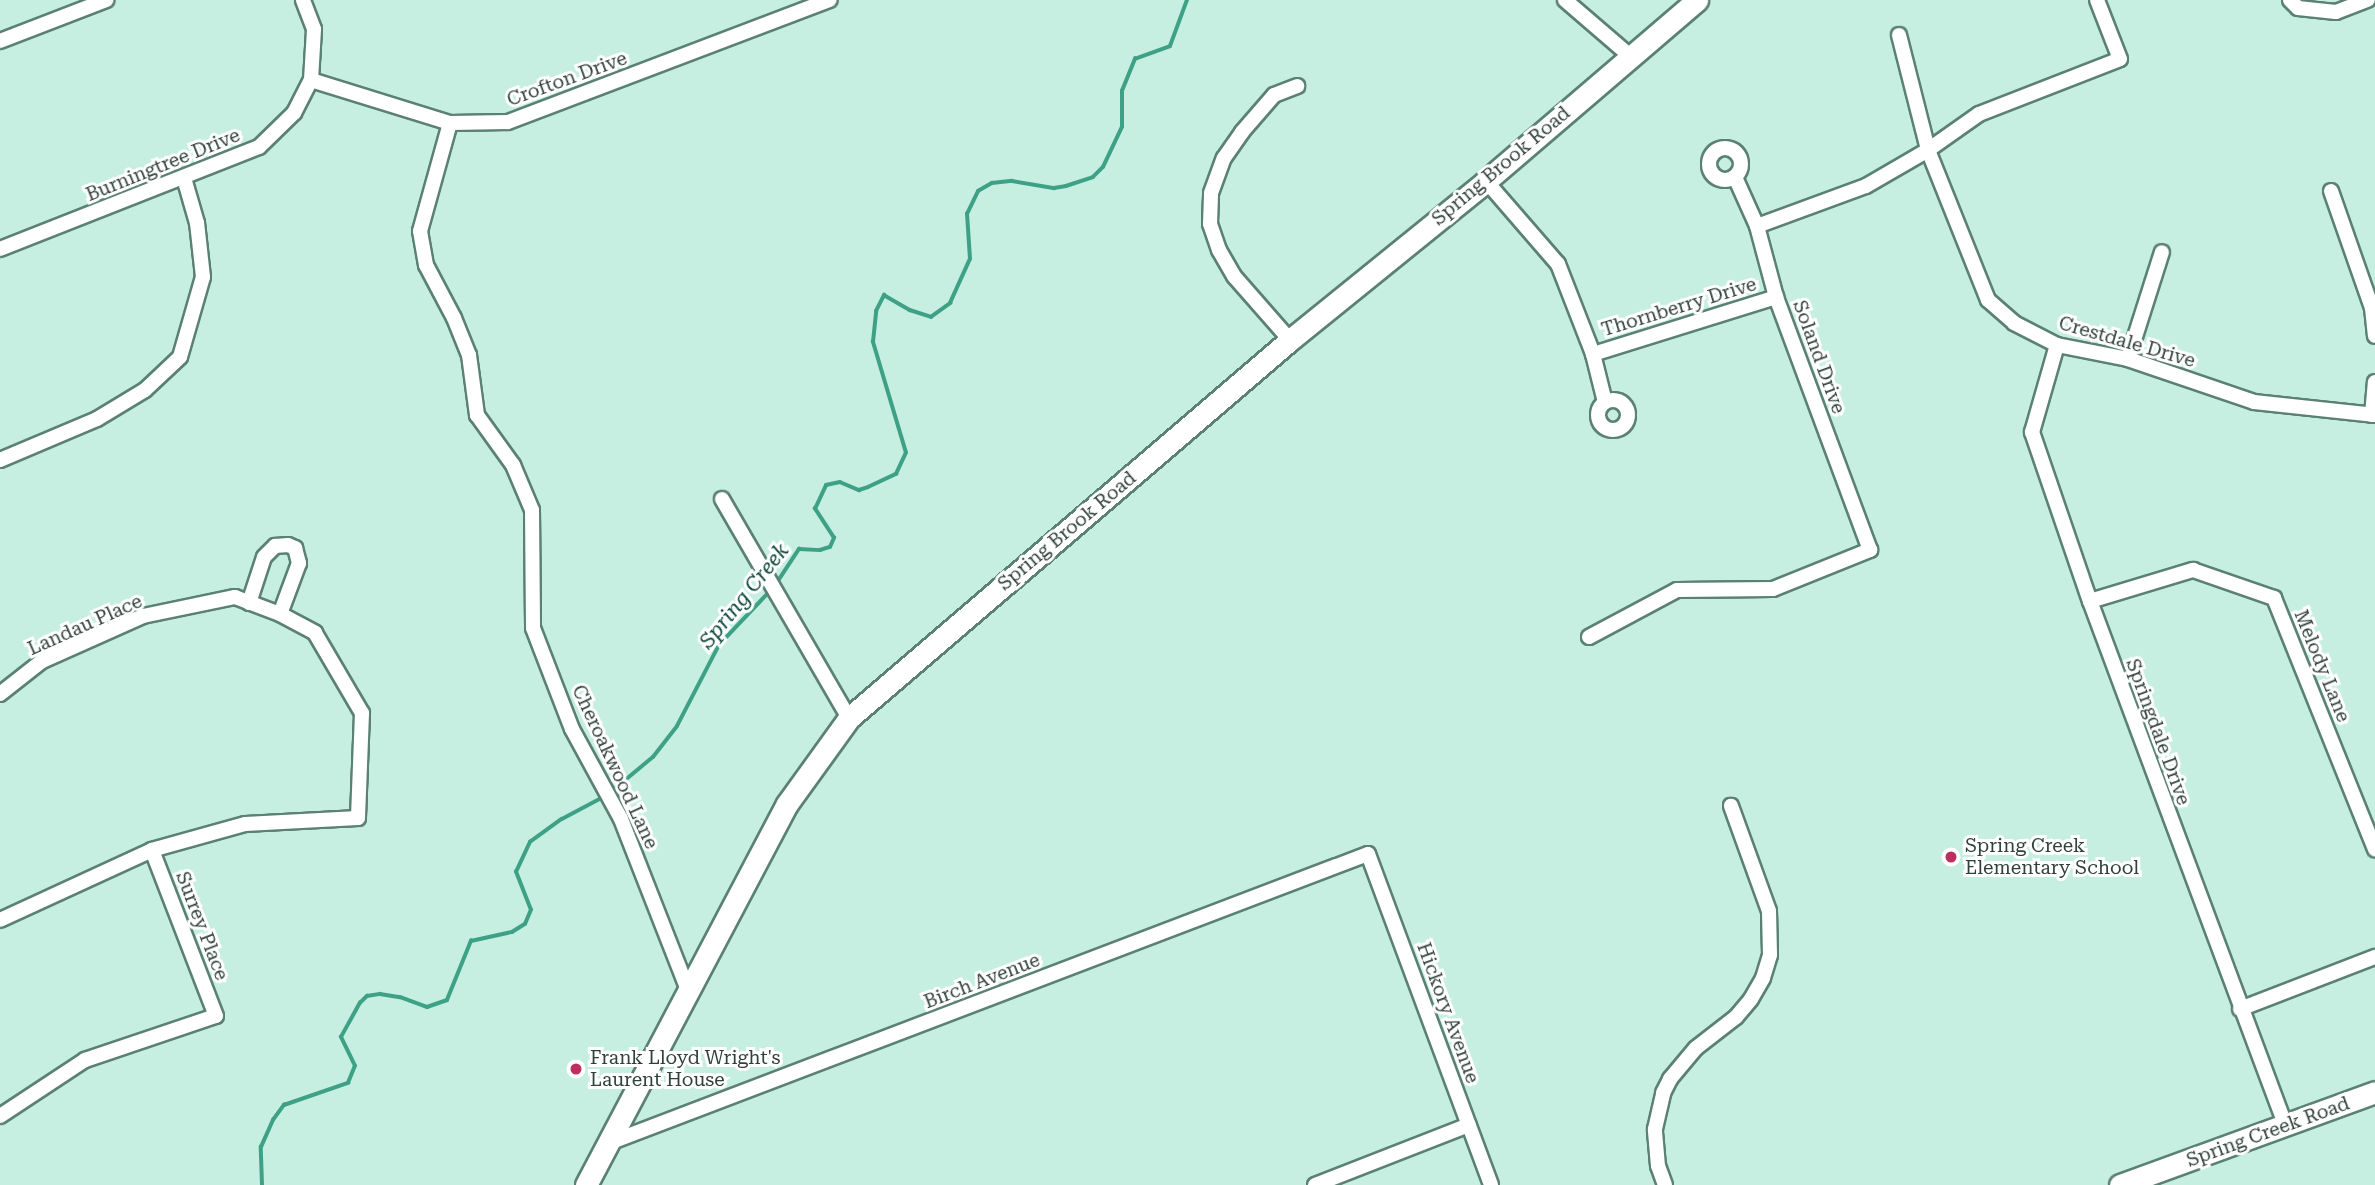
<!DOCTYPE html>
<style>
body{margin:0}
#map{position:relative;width:2375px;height:1185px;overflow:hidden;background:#c6efe1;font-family:"Roboto Serif",serif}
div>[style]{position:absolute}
.stream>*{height:3.5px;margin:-1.75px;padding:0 1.75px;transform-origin:1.75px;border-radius:1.75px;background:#3ea186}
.roads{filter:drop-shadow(2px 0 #5b8074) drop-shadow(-2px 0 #5b8074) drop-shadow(0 2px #5b8074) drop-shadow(0 -2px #5b8074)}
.street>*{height:14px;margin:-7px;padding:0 7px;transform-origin:7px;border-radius:7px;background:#fff}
.street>.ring{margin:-7px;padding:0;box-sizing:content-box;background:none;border:14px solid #fff;border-radius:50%}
.secondary>*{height:21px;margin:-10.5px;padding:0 10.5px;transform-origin:10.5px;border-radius:10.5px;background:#fff}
.dots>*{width:19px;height:19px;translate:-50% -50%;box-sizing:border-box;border:4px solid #fff;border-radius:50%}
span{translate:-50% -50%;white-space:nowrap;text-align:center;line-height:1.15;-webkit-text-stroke:6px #fff;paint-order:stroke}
.street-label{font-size:19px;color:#30403a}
.poi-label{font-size:19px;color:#30403a}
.left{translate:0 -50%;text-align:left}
.water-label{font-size:21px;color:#0a4537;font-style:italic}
</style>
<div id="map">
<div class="stream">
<i style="left:776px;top:584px;width:42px;rotate:-56.7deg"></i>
<i style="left:799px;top:549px;width:21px;rotate:3deg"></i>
<i style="left:820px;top:550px;width:10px;rotate:-17deg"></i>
<i style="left:830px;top:547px;width:10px;rotate:-66deg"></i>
<i style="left:834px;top:538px;width:35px;rotate:-123deg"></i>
<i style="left:815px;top:509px;width:26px;rotate:-65deg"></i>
<i style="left:826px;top:485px;width:14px;rotate:-12deg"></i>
<i style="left:840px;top:482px;width:21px;rotate:23deg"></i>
<i style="left:859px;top:490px;width:9px;rotate:-18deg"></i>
<i style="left:868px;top:487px;width:31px;rotate:-25deg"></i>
<i style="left:896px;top:474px;width:23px;rotate:-65deg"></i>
<i style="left:906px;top:453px;width:116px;rotate:-106.6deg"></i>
<i style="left:873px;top:342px;width:31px;rotate:-84deg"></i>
<i style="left:876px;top:311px;width:18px;rotate:-63deg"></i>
<i style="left:884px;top:295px;width:30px;rotate:30deg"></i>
<i style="left:910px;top:310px;width:22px;rotate:18deg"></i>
<i style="left:931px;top:317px;width:24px;rotate:-36deg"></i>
<i style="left:950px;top:303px;width:48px;rotate:-65.6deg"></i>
<i style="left:970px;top:259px;width:45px;rotate:-93.8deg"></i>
<i style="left:967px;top:214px;width:25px;rotate:-64deg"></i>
<i style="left:978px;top:191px;width:16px;rotate:-30deg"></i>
<i style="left:992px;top:183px;width:20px;rotate:-6deg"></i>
<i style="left:1012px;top:181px;width:43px;rotate:9.5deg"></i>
<i style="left:1054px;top:188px;width:12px;rotate:-9deg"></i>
<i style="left:1066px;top:186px;width:28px;rotate:-18deg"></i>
<i style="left:1093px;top:177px;width:14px;rotate:-45deg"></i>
<i style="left:1103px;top:167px;width:44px;rotate:-64.6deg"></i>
<i style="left:1122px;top:127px;width:36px;rotate:-90deg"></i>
<i style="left:1122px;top:91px;width:35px;rotate:-68deg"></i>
<i style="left:1135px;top:59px;width:37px;rotate:-20deg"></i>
<i style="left:1170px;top:46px;width:49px;rotate:-69.7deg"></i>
<i style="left:612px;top:791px;width:53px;rotate:-39.7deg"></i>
<i style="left:653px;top:757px;width:39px;rotate:-52deg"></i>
<i style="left:677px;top:726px;width:91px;rotate:-62.6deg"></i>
<i style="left:719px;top:645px;width:76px;rotate:-46.6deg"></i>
<i style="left:262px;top:1185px;width:38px;rotate:-92deg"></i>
<i style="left:261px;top:1147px;width:30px;rotate:-66deg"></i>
<i style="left:273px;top:1120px;width:19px;rotate:-54deg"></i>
<i style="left:284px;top:1105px;width:68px;rotate:-19deg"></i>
<i style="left:348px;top:1083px;width:18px;rotate:-68deg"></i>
<i style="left:355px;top:1066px;width:32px;rotate:-116deg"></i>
<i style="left:341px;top:1037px;width:39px;rotate:-61deg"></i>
<i style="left:360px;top:1003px;width:10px;rotate:-45deg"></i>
<i style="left:367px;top:996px;width:13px;rotate:-9deg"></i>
<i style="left:380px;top:994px;width:20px;rotate:9deg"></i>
<i style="left:400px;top:997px;width:29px;rotate:20deg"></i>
<i style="left:427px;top:1007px;width:21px;rotate:-19deg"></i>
<i style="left:447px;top:1000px;width:64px;rotate:-67.9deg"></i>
<i style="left:471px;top:941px;width:42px;rotate:-12.4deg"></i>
<i style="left:512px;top:932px;width:15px;rotate:-32deg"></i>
<i style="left:525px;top:924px;width:15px;rotate:-67deg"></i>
<i style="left:531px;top:910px;width:41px;rotate:-111.5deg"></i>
<i style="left:516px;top:872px;width:33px;rotate:-65deg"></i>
<i style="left:530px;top:842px;width:39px;rotate:-36deg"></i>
<i style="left:562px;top:819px;width:49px;rotate:-28.1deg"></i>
</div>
<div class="roads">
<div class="street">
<i style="left:1565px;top:0;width:86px;rotate:40.7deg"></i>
<i style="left:2290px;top:0;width:11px;rotate:45deg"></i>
<i style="left:2298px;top:8px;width:38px;rotate:6deg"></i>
<i style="left:2336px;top:12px;width:34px;rotate:-21deg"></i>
<i style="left:1899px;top:35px;width:119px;rotate:75.8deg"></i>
<i style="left:1928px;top:150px;width:162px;rotate:68.2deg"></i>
<i style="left:1988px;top:300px;width:35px;rotate:41deg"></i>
<i style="left:2014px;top:323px;width:48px;rotate:27.1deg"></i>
<i style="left:2057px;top:345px;width:72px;rotate:11.2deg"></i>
<i style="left:2128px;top:359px;width:133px;rotate:18.8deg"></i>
<i style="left:2254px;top:402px;width:122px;rotate:6.1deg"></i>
<i style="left:0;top:41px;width:114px;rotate:-21.1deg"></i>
<i style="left:311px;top:80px;width:145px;rotate:17.2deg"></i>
<i style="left:450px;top:123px;width:58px;rotate:-1deg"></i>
<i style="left:508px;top:122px;width:344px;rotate:-20.8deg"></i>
<i style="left:450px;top:123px;width:112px;rotate:105.5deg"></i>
<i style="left:420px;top:231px;width:35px;rotate:80deg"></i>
<i style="left:426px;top:265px;width:60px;rotate:62.2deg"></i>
<i style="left:454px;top:318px;width:40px;rotate:68deg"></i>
<i style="left:469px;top:355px;width:61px;rotate:82.4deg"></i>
<i style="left:477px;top:415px;width:62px;rotate:54.2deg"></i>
<i style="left:513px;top:465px;width:49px;rotate:67.1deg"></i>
<i style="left:532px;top:510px;width:118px;rotate:89.5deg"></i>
<i style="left:533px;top:628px;width:108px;rotate:68.9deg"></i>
<i style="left:572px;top:729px;width:102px;rotate:61.4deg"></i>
<i style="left:621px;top:819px;width:184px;rotate:68.6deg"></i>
<i class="ring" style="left:1709px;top:148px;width:18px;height:18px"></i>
<i style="left:1486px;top:181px;width:110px;rotate:49.1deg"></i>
<i style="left:1558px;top:264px;width:97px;rotate:68.7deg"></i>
<i style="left:1593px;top:354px;width:49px;rotate:76deg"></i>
<i style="left:2331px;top:191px;width:124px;rotate:70.7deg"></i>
<i style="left:2372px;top:308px;width:28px;rotate:84deg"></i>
<i style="left:1757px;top:226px;width:116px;rotate:-20.2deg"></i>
<i style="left:1866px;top:186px;width:72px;rotate:-30.1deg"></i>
<i style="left:1928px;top:150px;width:62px;rotate:-35.2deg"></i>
<i style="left:1979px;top:114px;width:151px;rotate:-21.3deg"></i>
<i style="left:2120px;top:59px;width:63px;rotate:-111.3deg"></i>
<i style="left:0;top:249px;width:278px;rotate:-21.5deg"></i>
<i style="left:259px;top:147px;width:49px;rotate:-44.2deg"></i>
<i style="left:294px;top:113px;width:37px;rotate:-63deg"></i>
<i style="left:311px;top:80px;width:51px;rotate:-86.6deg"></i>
<i style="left:314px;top:29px;width:31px;rotate:-111deg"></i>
<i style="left:1290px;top:340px;width:85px;rotate:-131.2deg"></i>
<i style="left:1234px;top:276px;width:30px;rotate:-120deg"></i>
<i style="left:1219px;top:250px;width:28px;rotate:-109deg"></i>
<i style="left:1210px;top:224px;width:31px;rotate:-88deg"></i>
<i style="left:1211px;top:193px;width:37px;rotate:-70deg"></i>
<i style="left:1224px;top:158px;width:32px;rotate:-55deg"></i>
<i style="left:1242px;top:132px;width:49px;rotate:-49.1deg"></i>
<i style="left:1274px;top:95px;width:25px;rotate:-21deg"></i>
<i style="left:2057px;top:345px;width:91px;rotate:106deg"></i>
<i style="left:2032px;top:432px;width:179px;rotate:71.1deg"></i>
<i style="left:2090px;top:601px;width:561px;rotate:69.56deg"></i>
<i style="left:1593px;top:354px;width:192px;rotate:-17.3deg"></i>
<i style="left:2128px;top:359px;width:112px;rotate:-72.4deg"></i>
<i class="ring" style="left:1598px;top:400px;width:16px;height:16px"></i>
<i style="left:2372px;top:415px;width:33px;rotate:-85deg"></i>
<i style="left:0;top:460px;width:105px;rotate:-22.9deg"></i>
<i style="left:97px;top:419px;width:56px;rotate:-31.1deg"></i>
<i style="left:145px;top:390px;width:48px;rotate:-43.3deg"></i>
<i style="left:180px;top:357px;width:83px;rotate:-74deg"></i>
<i style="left:203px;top:277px;width:54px;rotate:-96.3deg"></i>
<i style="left:197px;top:223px;width:47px;rotate:-106.1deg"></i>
<i style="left:722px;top:499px;width:253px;rotate:59.9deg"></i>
<i style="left:2090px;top:601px;width:108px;rotate:-16.8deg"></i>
<i style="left:2193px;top:570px;width:86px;rotate:19.1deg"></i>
<i style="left:2274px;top:598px;width:271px;rotate:68.1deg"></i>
<i style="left:249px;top:603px;width:48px;rotate:-71.9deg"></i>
<i style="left:264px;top:557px;width:16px;rotate:-45deg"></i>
<i style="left:275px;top:546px;width:13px;rotate:-4deg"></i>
<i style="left:288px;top:545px;width:8px;rotate:23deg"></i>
<i style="left:295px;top:548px;width:16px;rotate:75deg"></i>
<i style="left:299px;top:563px;width:54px;rotate:110.4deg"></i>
<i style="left:1589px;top:637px;width:100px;rotate:-28.1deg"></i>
<i style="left:1677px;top:590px;width:96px;rotate:-0.6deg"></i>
<i style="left:1773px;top:589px;width:105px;rotate:-21.9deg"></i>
<i style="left:1870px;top:550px;width:270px;rotate:-110.4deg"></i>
<i style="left:1776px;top:297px;width:73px;rotate:-105deg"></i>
<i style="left:1757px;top:226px;width:54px;rotate:-114.2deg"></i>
<i style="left:0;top:694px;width:53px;rotate:-38.2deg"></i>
<i style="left:42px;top:661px;width:111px;rotate:-24deg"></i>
<i style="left:143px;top:616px;width:94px;rotate:-11.7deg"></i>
<i style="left:235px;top:597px;width:48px;rotate:20.7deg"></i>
<i style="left:280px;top:614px;width:40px;rotate:28deg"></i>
<i style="left:315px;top:633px;width:93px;rotate:59.6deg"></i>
<i style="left:362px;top:713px;width:105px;rotate:92.2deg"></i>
<i style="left:358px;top:818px;width:113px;rotate:177deg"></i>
<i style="left:245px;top:824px;width:97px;rotate:164.4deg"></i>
<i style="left:152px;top:850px;width:167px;rotate:155.3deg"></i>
<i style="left:2240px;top:1009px;width:145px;rotate:-21.1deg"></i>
<i style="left:0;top:1116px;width:102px;rotate:-33.4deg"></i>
<i style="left:85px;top:1060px;width:138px;rotate:-18.6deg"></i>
<i style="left:216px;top:1016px;width:178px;rotate:-111.1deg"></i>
<i style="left:609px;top:1143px;width:812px;rotate:-20.85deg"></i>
<i style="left:1368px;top:854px;width:353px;rotate:69.6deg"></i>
<i style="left:1315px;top:1185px;width:165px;rotate:-21.3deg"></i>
<i style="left:1665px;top:1185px;width:20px;rotate:-110deg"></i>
<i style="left:1658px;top:1166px;width:37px;rotate:-95deg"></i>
<i style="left:1655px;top:1129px;width:37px;rotate:-77deg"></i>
<i style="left:1663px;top:1093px;width:16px;rotate:-63deg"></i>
<i style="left:1670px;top:1079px;width:40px;rotate:-50deg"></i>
<i style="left:1696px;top:1048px;width:51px;rotate:-37.8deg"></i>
<i style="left:1736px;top:1017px;width:23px;rotate:-50deg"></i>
<i style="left:1751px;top:999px;width:24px;rotate:-60deg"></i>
<i style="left:1763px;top:978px;width:24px;rotate:-73deg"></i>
<i style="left:1770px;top:955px;width:44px;rotate:-91.3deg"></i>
<i style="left:1769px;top:911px;width:112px;rotate:-109.9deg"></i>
</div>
<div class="secondary">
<i style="left:586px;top:1185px;width:431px;rotate:-62.2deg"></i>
<i style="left:787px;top:804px;width:106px;rotate:-54.2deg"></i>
<i style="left:849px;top:718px;width:581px;rotate:-40.6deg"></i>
<i style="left:1290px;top:340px;width:252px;rotate:-39deg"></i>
<i style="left:1486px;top:181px;width:278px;rotate:-40.6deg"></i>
<i style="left:2120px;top:1185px;width:271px;rotate:-20deg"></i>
</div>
</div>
<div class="dots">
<i style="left:1951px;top:857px;background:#bd2f5f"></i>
<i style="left:576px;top:1069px;background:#bd2f5f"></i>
</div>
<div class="street-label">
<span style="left:567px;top:79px;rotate:-20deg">Crofton Drive</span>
<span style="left:163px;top:165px;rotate:-22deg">Burningtree Drive</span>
<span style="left:1501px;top:166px;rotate:-40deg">Spring Brook Road</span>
<span style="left:1679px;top:307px;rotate:-17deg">Thornberry Drive</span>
<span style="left:2127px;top:342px;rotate:16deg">Crestdale Drive</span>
<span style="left:1819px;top:357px;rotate:70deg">Soland Drive</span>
<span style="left:1067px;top:531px;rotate:-40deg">Spring Brook Road</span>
<span style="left:85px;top:625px;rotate:-24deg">Landau Place</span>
<span style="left:2322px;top:666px;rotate:68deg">Melody Lane</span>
<span style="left:2158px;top:732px;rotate:70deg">Springdale Drive</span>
<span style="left:615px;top:767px;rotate:65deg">Cheroakwood Lane</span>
<span style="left:202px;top:926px;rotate:69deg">Surrey Place</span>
<span style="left:982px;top:981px;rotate:-21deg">Birch Avenue</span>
<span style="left:1448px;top:1013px;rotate:70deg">Hickory Avenue</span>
<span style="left:2268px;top:1132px;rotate:-20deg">Spring Creek Road</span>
</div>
<div class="poi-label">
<span class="left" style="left:1965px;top:857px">Spring Creek<br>Elementary School</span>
<span class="left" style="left:590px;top:1069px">Frank Lloyd Wright's<br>Laurent House</span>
</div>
<div class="water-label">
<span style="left:744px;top:596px;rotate:-51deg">Spring Creek</span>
</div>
</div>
